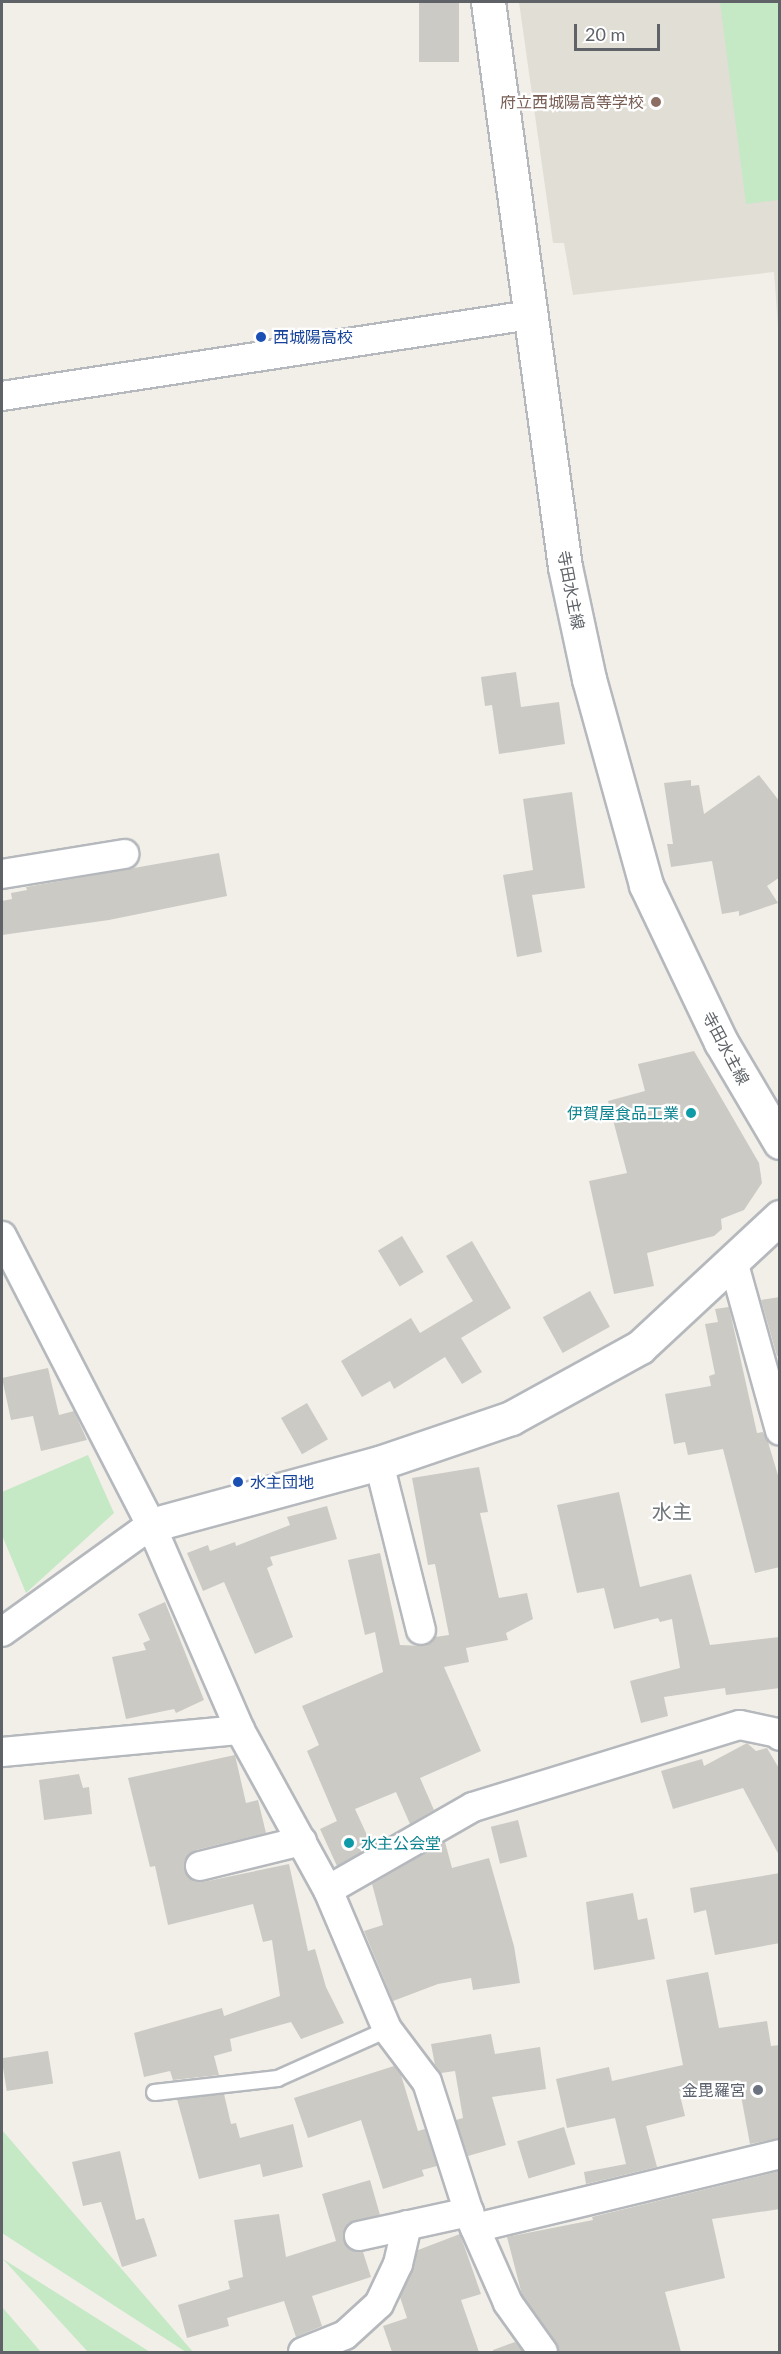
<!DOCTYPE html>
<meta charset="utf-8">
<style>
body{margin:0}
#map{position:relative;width:781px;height:2354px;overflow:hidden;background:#f1efe8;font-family:Lato,"Noto Sans JP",sans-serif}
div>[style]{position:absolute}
.education>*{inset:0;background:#e1ded6}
.green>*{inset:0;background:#c5e8c5}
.building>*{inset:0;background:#cccac5;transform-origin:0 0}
.roads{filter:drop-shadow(2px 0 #b5b8bc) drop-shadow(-2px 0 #b5b8bc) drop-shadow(0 2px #b5b8bc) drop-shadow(0 -2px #b5b8bc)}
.service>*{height:15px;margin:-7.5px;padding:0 7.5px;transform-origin:7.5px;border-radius:7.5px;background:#fff}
.minor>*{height:28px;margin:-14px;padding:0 14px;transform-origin:14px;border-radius:14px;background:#fff}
.tertiary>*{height:33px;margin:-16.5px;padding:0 16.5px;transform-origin:16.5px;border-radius:16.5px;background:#fff}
.secondary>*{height:33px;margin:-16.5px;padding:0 16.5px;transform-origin:16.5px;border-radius:16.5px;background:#fff}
.dots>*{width:16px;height:16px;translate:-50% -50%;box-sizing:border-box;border:3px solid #fff;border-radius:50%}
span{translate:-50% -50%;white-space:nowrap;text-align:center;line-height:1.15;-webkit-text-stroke:4.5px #fff;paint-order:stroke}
.education-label{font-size:16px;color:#785e54}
.right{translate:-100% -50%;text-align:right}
.transit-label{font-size:16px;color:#164399}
.left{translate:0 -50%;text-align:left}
.street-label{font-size:16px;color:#5f6368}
.culture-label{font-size:16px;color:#0d838f}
.worship-label{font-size:16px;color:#5b616d}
.quarter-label{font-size:20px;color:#70757a}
.frame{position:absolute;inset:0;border:3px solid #5f6368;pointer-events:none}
.scale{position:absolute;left:574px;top:24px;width:86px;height:27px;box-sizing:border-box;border:3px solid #5f6368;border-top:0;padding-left:8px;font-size:18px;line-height:21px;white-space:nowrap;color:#5f6368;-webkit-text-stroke:4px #fff;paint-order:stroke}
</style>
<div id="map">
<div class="education">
<i style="clip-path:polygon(519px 2px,779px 2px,779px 339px,774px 272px,573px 295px,564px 243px,553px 243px)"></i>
</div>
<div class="green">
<i style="clip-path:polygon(720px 2px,779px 2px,779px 200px,746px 204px)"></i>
<i style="clip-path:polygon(88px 1455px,114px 1513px,26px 1593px,2px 1535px,2px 1492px)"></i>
<i style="clip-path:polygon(2px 2130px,193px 2352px,186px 2352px,2px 2233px)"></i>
<i style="clip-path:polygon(3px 2259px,150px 2352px,88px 2352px)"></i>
<i style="clip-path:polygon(2px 2307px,41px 2352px,2px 2352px)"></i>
</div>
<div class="building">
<i style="left:419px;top:2px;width:40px;height:60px"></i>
<i style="clip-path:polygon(516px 672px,521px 707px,559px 702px,565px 744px,499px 754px,492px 705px,485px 706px,481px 677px)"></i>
<i style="clip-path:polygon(759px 775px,780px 802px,780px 877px,767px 886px,778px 903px,739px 916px,739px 911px,722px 914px,712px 861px,671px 867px,667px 844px,673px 844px,664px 783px,691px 780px,691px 786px,699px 785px,704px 814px)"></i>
<i style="clip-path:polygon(572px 792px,585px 888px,532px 895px,542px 952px,517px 957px,503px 875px,533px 870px,523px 799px)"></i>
<i style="clip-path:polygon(219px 853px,227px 896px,109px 920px,2px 935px,2px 901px,12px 899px,11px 893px,27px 890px,26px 887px)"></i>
<i style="clip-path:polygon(694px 1051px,759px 1163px,762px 1183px,744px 1210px,721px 1219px,722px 1229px,714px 1236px,647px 1253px,654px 1286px,614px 1294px,589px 1181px,627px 1173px,608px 1101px,645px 1091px,638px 1064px)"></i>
<i style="left:402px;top:1236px;width:42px;height:28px;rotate:59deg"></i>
<i style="clip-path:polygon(472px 1241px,511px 1308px,461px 1338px,482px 1372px,462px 1384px,445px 1357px,394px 1389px,390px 1381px,362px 1397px,341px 1361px,411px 1318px,420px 1333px,473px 1301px,446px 1256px)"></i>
<i style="left:590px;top:1291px;width:41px;height:54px;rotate:61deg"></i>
<i style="clip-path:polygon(780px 1297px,780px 1356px,777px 1356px,761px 1300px)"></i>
<i style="clip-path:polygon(729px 1307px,757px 1433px,763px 1432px,768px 1442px,780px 1482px,780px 1567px,755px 1573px,723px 1449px,688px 1455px,685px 1442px,674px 1444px,665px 1394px,711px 1386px,709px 1376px,715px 1374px,705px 1324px,718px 1322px,715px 1309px)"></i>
<i style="clip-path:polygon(48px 1368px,59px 1415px,74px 1411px,87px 1440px,41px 1451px,33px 1416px,11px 1420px,2px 1378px)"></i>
<i style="left:307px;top:1403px;width:42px;height:30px;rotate:60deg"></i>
<i style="clip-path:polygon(479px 1467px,488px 1512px,480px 1513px,499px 1598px,527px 1593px,533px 1619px,506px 1633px,508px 1640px,466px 1648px,469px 1662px,444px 1667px,481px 1751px,420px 1778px,434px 1810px,410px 1824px,396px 1792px,355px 1809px,372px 1846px,337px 1866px,320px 1829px,337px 1821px,307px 1751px,319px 1745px,302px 1706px,383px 1672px,375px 1632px,365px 1635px,348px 1560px,380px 1553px,400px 1645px,424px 1646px,435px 1637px,449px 1635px,435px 1564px,428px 1565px,412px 1478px)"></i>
<i style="clip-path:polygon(619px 1492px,640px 1587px,691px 1574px,710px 1645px,780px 1637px,780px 1688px,726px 1695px,725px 1688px,664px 1697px,668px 1716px,641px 1723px,630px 1681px,680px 1668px,672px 1619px,660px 1622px,658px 1618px,614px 1629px,604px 1588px,577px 1593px,557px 1505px)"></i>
<i style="clip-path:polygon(327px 1506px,337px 1539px,270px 1557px,273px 1565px,267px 1568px,293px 1637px,255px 1654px,224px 1582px,203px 1591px,187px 1553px,208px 1545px,210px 1551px,235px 1542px,236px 1546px,290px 1525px,287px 1517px)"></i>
<i style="clip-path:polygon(165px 1602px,204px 1700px,176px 1713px,174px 1709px,126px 1719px,112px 1657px,146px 1650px,143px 1643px,150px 1640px,138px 1614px)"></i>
<i style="clip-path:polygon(747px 1743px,756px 1751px,767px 1748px,780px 1770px,780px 1857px,743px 1788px,673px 1809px,661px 1771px,702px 1759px,704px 1766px)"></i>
<i style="clip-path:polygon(235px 1755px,246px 1803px,258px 1800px,266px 1833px,196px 1850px,184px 1861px,184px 1870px,195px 1882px,203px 1882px,289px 1864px,308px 1951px,315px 1949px,326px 1987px,344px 2023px,301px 2039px,291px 2022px,230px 2039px,232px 2051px,214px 2056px,219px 2075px,173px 2080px,170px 2071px,144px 2077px,134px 2033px,222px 2008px,224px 2016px,280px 1996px,272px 1940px,263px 1942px,253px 1904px,168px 1925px,155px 1866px,150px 1867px,128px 1778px)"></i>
<i style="clip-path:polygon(79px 1774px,83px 1788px,89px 1787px,92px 1814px,44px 1820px,39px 1780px)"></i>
<i style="left:518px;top:1820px;width:38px;height:28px;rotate:76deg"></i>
<i style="clip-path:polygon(445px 1842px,452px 1868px,489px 1858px,514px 1946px,520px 1983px,473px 1990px,471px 1978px,438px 1984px,393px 2001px,364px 1931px,383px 1925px,372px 1884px)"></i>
<i style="clip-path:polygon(780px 1873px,780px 1943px,715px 1955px,706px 1910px,694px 1913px,690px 1888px)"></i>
<i style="clip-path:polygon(633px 1893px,638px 1920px,647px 1918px,655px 1959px,594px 1970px,586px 1902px)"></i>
<i style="clip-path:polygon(708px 1972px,719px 2028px,767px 2021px,771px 2046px,780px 2045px,780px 2138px,750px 2144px,738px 2080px,679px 2091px,685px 2116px,646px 2126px,657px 2167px,586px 2184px,584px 2172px,626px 2164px,615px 2118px,567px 2128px,556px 2079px,609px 2067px,612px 2081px,683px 2065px,666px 1980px)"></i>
<i style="clip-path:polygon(491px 2034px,495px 2054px,540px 2047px,546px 2089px,492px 2097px,506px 2145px,468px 2156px,456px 2120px,463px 2118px,455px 2071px,441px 2073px,435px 2065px,431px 2044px)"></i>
<i style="left:48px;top:2051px;width:33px;height:47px;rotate:81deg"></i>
<i style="clip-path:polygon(394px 2066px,401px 2075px,418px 2131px,425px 2129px,437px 2166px,422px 2170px,424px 2176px,383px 2189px,361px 2120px,308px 2138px,294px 2098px)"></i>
<i style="clip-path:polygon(224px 2094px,231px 2124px,236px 2123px,240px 2138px,293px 2124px,303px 2167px,263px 2177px,260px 2164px,199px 2179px,177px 2099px)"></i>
<i style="left:564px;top:2127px;width:39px;height:49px;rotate:73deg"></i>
<i style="clip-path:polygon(120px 2151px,136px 2220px,144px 2218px,157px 2256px,122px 2267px,101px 2202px,83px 2206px,72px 2162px)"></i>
<i style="clip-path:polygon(780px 2171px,780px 2209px,712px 2219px,725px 2278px,665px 2292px,681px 2352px,559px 2352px,556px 2342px,522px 2295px,507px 2237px,593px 2220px,592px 2217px)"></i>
<i style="clip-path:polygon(370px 2180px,380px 2215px,348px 2223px,343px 2239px,353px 2251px,363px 2252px,371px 2277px,312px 2296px,322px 2326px,296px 2337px,284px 2301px,227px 2318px,229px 2326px,187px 2338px,178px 2305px,230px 2289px,228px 2281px,243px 2277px,234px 2220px,279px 2214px,286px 2257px,336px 2241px,322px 2194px)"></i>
<i style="clip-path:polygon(460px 2234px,481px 2294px,461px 2300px,479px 2352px,392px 2352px,383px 2326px,407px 2318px,400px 2297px,418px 2250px)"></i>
<i style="clip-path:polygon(515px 2342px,523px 2352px,493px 2352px,493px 2350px)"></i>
</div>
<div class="roads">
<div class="service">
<i style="left:154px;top:2092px;width:124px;rotate:-6.5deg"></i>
<i style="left:277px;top:2078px;width:120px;rotate:-24deg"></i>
</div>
<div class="minor">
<i style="left:2px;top:396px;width:534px;rotate:-8.72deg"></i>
<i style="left:2px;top:874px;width:124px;rotate:-9.3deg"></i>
<i style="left:2px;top:1236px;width:325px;rotate:62.7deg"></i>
<i style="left:151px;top:1525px;width:223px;rotate:66.5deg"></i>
<i style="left:240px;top:1730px;width:183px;rotate:61.2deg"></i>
<i style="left:328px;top:1890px;width:151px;rotate:67deg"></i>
<i style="left:387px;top:2029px;width:66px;rotate:53deg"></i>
<i style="left:427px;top:2082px;width:144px;rotate:72.2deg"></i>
<i style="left:471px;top:2219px;width:92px;rotate:66.2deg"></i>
<i style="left:508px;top:2303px;width:60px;rotate:54.5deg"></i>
<i style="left:733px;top:1261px;width:176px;rotate:74.5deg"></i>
<i style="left:379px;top:1463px;width:172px;rotate:75.9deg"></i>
<i style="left:2px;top:1632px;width:183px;rotate:-35.7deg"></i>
<i style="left:2px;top:1752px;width:239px;rotate:-5.3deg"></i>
<i style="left:200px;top:1866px;width:105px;rotate:-13.8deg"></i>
<i style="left:328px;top:1890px;width:167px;rotate:-29.8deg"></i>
<i style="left:473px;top:1807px;width:279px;rotate:-17.1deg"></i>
<i style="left:740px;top:1725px;width:38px;rotate:12deg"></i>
<i style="left:777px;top:1733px;width:4px;rotate:45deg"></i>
<i style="left:475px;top:2228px;width:314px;rotate:-13.6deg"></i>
<i style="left:359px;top:2236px;width:113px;rotate:-12.3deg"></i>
<i style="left:303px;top:2352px;width:45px;rotate:-22deg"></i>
<i style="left:345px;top:2335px;width:46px;rotate:-42.4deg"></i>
<i style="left:379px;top:2304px;width:44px;rotate:-64.6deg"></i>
<i style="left:398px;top:2264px;width:40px;rotate:-77deg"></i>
</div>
<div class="tertiary">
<i style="left:151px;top:1525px;width:236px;rotate:-15.2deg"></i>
<i style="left:379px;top:1463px;width:139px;rotate:-18.8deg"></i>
<i style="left:511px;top:1418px;width:147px;rotate:-28.8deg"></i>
<i style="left:640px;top:1347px;width:191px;rotate:-42.9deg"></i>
</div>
<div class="secondary">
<i style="left:488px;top:2px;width:570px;rotate:82.24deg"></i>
<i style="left:565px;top:567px;width:115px;rotate:77.9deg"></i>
<i style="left:589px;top:679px;width:214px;rotate:74.5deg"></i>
<i style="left:646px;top:885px;width:174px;rotate:64.5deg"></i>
<i style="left:721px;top:1042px;width:116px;rotate:59.5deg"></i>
</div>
</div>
<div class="dots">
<i style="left:656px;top:102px;background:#8d6e63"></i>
<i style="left:261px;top:337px;background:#1a4fb4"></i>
<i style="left:691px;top:1113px;background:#0f9aa8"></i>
<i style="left:238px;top:1482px;background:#1a4fb4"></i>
<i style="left:349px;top:1843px;background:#0f9aa8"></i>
<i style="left:758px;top:2090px;background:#6b7280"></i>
</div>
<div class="education-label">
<span class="right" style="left:644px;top:102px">府立西城陽高等学校</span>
</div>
<div class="transit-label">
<span class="left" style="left:273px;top:337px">西城陽高校</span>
<span class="left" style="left:250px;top:1482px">水主団地</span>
</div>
<div class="street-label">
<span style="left:571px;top:590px;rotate:79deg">寺田水主線</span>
<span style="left:726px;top:1048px;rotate:62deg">寺田水主線</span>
</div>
<div class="culture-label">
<span class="right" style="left:679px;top:1113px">伊賀屋食品工業</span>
<span class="left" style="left:361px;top:1843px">水主公会堂</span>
</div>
<div class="worship-label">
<span class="right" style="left:746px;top:2090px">金毘羅宮</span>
</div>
<div class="quarter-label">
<span style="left:672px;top:1511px">水主</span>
</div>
<div class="frame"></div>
<div class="scale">20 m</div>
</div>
